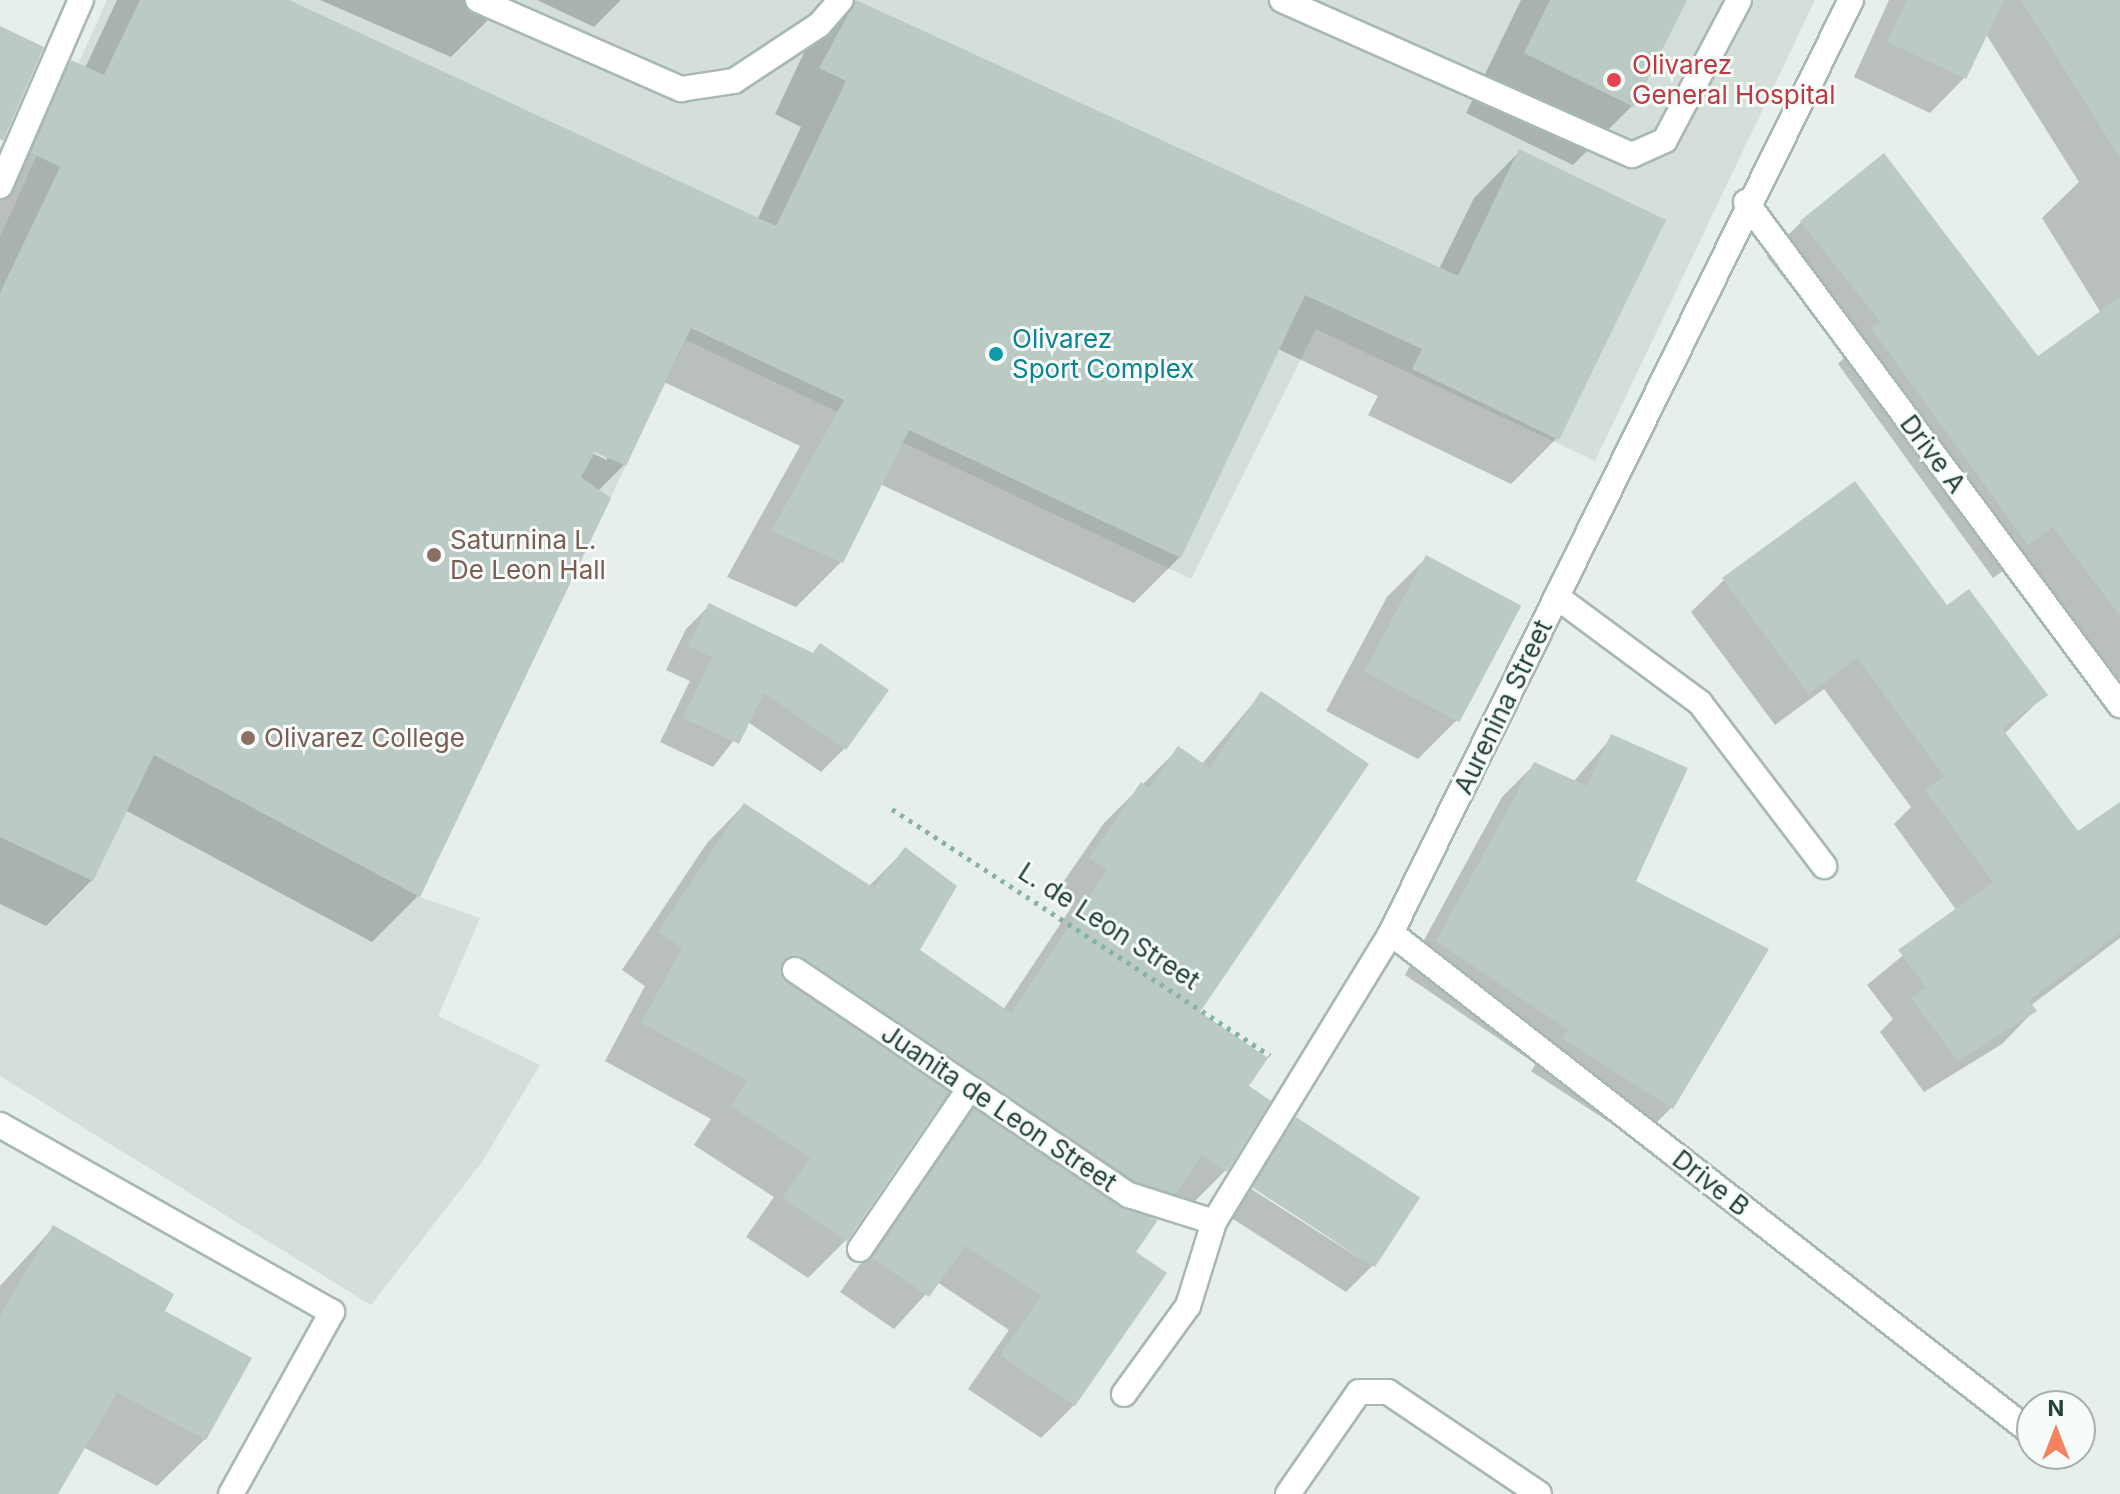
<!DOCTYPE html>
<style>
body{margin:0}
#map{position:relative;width:2120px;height:1494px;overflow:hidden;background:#e6efeb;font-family:Inter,sans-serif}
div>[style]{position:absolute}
.built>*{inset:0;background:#d4dfda}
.shadow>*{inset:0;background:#0003}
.building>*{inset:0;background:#bbcac4;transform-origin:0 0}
.path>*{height:5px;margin-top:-2.5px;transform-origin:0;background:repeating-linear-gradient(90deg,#86b3a5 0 4px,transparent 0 10px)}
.roads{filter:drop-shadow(2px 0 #a8b8b2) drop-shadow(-2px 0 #a8b8b2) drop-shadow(0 2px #a8b8b2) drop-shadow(0 -2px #a8b8b2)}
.lane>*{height:24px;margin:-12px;padding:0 12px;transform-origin:12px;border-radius:12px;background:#fff}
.street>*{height:24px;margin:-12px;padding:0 12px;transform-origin:12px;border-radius:12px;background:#fff}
.dots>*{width:22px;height:22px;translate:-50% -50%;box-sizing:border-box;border:4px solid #f7fbf9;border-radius:50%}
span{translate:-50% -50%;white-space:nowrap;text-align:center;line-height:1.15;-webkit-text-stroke:6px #f7fbf9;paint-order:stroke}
.health-label{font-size:26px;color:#be3a42}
.left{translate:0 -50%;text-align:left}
.culture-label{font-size:26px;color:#0d838f}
.street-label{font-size:26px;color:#24423a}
.education-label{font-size:26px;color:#785e54}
.north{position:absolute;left:2016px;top:1390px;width:80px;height:80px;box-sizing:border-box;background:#f7fbf9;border:2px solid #a3b1ad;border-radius:50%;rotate:0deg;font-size:22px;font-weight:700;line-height:32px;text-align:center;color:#24423a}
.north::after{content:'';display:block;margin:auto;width:28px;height:36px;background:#f4845f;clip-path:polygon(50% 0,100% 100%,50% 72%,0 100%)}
</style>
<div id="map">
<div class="built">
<i style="clip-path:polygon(107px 0,1815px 0,1595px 461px,1316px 329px,1191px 579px,686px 340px,420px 897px,480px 918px,438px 1016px,540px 1065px,482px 1162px,371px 1305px,0 1076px,0 237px)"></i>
</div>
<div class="shadow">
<i style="clip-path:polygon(evenodd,117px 0,286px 0,757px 220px,801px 127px,775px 114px,809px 42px,850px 0,1439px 269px,1474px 198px,1519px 152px,1557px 438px,1511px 484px,1368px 415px,1378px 396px,1278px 349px,1180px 557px,1134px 603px,880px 484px,842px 561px,796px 607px,727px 577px,800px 446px,664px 382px,624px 465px,598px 491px,608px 498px,418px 896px,372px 942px,125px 810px,92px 880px,46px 926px,0 904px,0 168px,26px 108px,72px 62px,85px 68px,117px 0,586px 446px,607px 456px,607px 460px,585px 450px,586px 446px)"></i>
<i style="clip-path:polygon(320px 0,508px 0,451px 57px)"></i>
<i style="clip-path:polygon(537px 0,621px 0,594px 27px)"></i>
<i style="clip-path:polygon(1521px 0,1685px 0,1633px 105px,1573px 165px,1466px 113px)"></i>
<i style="clip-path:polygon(1889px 0,2120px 0,2120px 679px,2111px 685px,2018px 560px,1993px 578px,1838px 364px,1846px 356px,1767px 257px,1801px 222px,2038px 359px,2101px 313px,2042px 218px,2079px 182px,1986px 34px,1964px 78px,1930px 113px,1854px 77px)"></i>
<i style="clip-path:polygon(1426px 558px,1518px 606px,1457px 720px,1418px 759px,1326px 711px,1387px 597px)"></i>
<i style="clip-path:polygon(1724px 580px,1947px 607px,2045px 695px,2004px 734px,2078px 834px,2120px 805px,2120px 938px,2030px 1006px,2034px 1011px,2002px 1044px,1924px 1092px,1880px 1032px,1893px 1019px,1867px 985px,1957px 911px,1894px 824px,1911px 807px,1824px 689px,1775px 725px,1691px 612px)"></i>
<i style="clip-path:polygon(710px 605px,845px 748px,821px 772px,748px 722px,713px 767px,660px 742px,690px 681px,666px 670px,686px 629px)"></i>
<i style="clip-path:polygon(1261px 694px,1197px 1012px,1246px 1087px,1226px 1170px,1188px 1208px,1170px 1196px,1148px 1219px,1074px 1405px,1041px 1438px,968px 1389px,1009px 1330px,937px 1282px,894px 1329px,840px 1292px,959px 1126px,935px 1110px,846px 1240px,808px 1278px,746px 1237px,774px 1197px,694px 1145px,711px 1119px,605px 1061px,645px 986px,622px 970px,707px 843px,744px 805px,868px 887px,905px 850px,917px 951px,1003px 1010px,1071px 908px,1053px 897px,1104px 823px,1178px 749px,1201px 765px)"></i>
<i style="clip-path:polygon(1612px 737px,1634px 882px,1766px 950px,1671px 1108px,1638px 1141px,1531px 1071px,1536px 1064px,1405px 975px,1502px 797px,1534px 765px,1573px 782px)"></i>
<i style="clip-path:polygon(1296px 1120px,1373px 1265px,1346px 1292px,1227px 1215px,1245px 1185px,1370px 1265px,1247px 1182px)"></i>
<i style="clip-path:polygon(54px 1227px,162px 1311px,205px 1439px,157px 1486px,83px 1447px,56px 1494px,0 1494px,0 1286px)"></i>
</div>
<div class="building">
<i style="clip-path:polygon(140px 0,289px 0,776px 226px,846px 81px,819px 68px,856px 0,1458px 276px,1519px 149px,1666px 220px,1559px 440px,1412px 369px,1422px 349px,1305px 295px,1181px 558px,909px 430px,843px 563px,771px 531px,844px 400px,691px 328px,626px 466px,595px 452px,581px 477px,611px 498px,420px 897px,154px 755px,93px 881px,0 837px,0 293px,60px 167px,31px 153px,71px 60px,104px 75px)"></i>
<i style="clip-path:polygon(1550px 0,1687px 0,1634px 107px,1524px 53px)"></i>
<i style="clip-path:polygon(1907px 0,2004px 0,1966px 79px,1887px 42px)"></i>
<i style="clip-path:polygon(2021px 0,2120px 0,2120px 158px)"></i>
<i style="clip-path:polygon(0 26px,44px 47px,3px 141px,0 139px)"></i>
<i style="clip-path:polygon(1884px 153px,2038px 356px,2120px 297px,2120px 616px,2053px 527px,2028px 545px,1871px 328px,1880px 322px,1800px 221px)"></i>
<i style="clip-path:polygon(1855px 481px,1947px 605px,1969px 589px,2048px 695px,2002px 728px,2078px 831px,2120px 802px,2120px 933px,2029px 1000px,2037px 1011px,1958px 1061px,1911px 998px,1926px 987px,1898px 950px,1993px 882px,1925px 790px,1944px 776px,1857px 658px,1809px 694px,1722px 578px)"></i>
<i style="left:1426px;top:555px;width:108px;height:132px;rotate:28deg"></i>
<i style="clip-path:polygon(709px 603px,813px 653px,820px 643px,889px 690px,846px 750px,764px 693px,739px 744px,683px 718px,712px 657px,688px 646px)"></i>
<i style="clip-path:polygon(1261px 691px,1369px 764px,1200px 1012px,1268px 1058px,1249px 1086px,1271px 1101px,1227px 1172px,1202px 1155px,1175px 1194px,1136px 1181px,795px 955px,780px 968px,787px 982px,949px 1092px,847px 1241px,782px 1198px,810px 1158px,731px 1106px,747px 1081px,641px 1023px,682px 948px,658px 932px,744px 803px,874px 888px,905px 847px,957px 886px,920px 950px,1011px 1013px,1107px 870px,1089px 858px,1141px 782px,1149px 788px,1178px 746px,1210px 768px)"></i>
<i style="clip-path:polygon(1611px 734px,1688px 768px,1636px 881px,1769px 949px,1673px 1109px,1562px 1038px,1568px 1030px,1436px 941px,1534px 762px,1587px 786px)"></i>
<i style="clip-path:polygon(974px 1109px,1121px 1207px,1158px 1220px,1136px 1252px,1167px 1273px,1075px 1406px,1000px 1355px,1041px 1296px,965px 1246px,929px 1297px,872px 1258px)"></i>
<i style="left:1296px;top:1117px;width:148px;height:83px;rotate:33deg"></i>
<i style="clip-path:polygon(53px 1225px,174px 1294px,165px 1311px,252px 1358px,206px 1440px,117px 1393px,58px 1494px,0 1494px,0 1316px)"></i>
</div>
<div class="path">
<i style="left:892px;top:809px;width:451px;rotate:33.1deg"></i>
</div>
<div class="roads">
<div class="lane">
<i style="left:478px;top:0;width:222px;rotate:23.7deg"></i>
<i style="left:681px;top:89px;width:54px;rotate:-8.6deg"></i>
<i style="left:734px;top:81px;width:102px;rotate:-33.4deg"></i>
<i style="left:819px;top:25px;width:33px;rotate:-49deg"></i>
<i style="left:1282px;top:0;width:383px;rotate:23.9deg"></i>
<i style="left:1632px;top:155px;width:36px;rotate:-24deg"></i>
<i style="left:1665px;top:140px;width:158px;rotate:-62.1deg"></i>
<i style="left:1557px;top:597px;width:178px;rotate:36.5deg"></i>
<i style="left:1700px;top:703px;width:205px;rotate:52.7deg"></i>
<i style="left:860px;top:1249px;width:195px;rotate:-55.7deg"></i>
</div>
<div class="street">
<i style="left:0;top:186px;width:203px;rotate:-66.5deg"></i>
<i style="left:1746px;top:202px;width:627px;rotate:53.37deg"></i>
<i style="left:1391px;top:933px;width:813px;rotate:37.96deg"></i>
<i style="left:795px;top:970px;width:403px;rotate:34deg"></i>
<i style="left:1129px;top:1195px;width:89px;rotate:17.6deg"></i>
<i style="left:0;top:1125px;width:381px;rotate:29.4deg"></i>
<i style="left:332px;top:1312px;width:208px;rotate:119deg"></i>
<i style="left:1124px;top:1394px;width:109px;rotate:-54deg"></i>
<i style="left:1188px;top:1306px;width:88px;rotate:-72.8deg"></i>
<i style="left:1214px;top:1222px;width:339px;rotate:-58.5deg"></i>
<i style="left:1391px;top:933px;width:1040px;rotate:-63.76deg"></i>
<i style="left:1288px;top:1494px;width:124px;rotate:-55.2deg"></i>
<i style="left:1359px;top:1392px;width:29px"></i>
<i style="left:1388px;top:1392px;width:182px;rotate:34deg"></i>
</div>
</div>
<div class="dots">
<i style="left:1614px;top:80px;background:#e0444e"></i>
<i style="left:996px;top:354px;background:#0f9aa8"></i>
<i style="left:434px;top:555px;background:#8d6e63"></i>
<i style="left:248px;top:738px;background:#8d6e63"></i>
</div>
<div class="health-label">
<span class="left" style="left:1632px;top:80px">Olivarez<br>General Hospital</span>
</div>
<div class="culture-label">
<span class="left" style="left:1012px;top:354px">Olivarez<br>Sport Complex</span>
</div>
<div class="street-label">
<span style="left:1933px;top:454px;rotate:53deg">Drive A</span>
<span style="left:1503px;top:707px;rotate:-64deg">Aurenina Street</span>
<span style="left:1109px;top:926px;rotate:33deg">L. de Leon Street</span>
<span style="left:999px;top:1108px;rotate:34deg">Juanita de Leon Street</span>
<span style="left:1711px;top:1183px;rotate:38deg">Drive B</span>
</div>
<div class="education-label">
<span class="left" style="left:450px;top:555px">Saturnina L.<br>De Leon Hall</span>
<span class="left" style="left:264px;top:738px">Olivarez College</span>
</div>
<div class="north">N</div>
</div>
